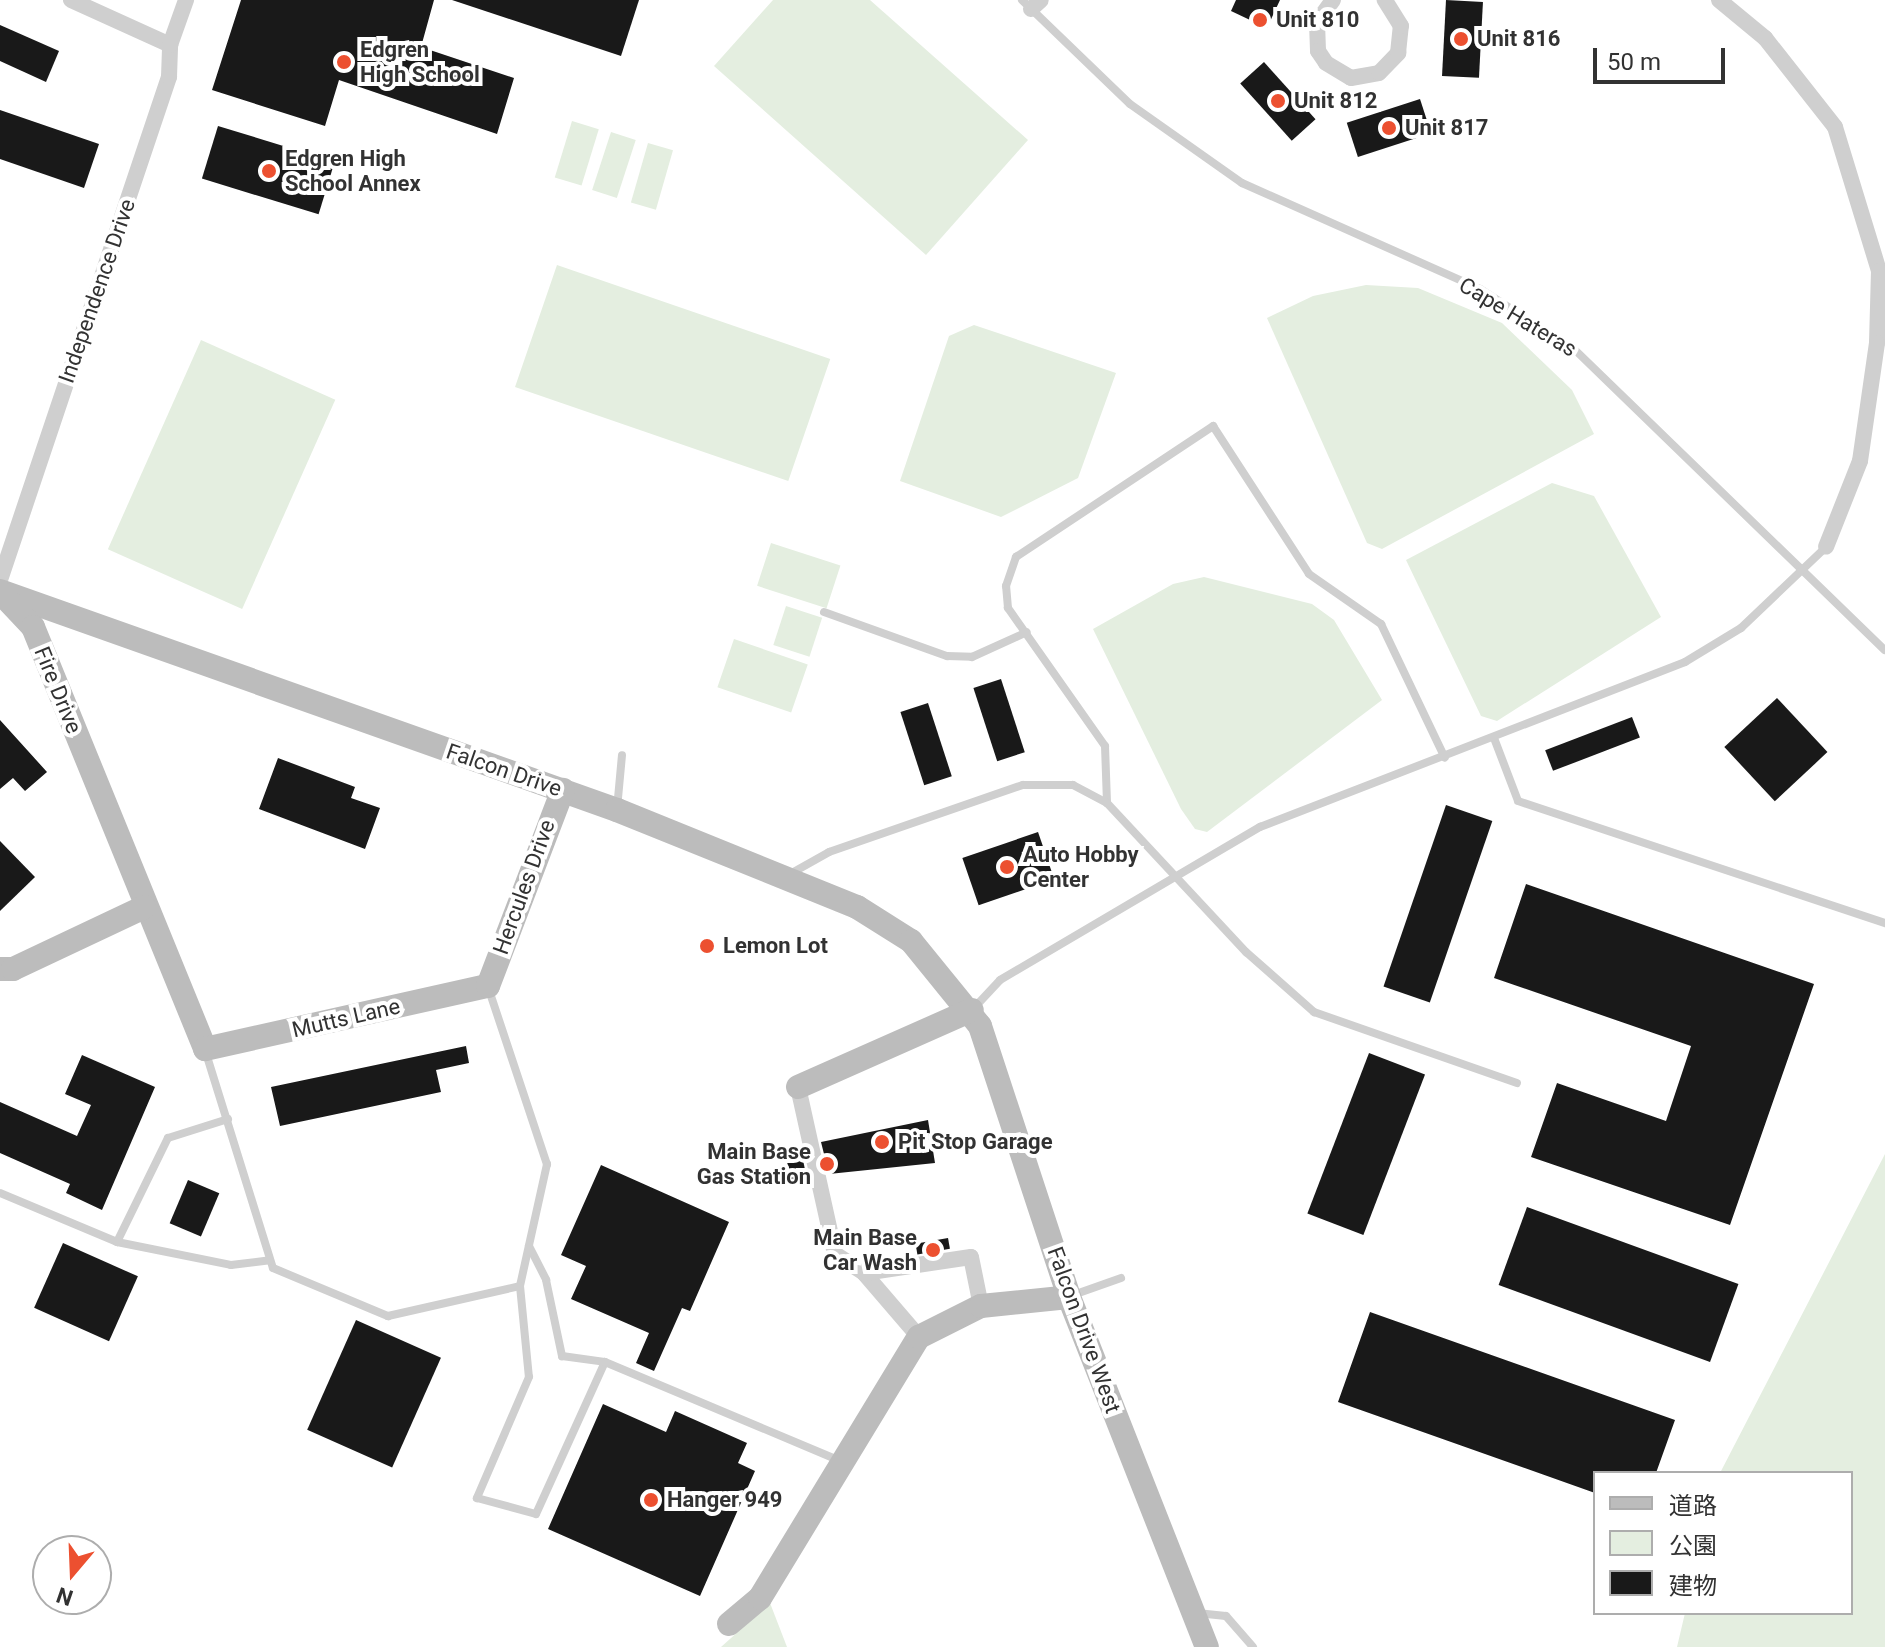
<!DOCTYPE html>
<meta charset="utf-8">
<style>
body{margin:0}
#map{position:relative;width:1885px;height:1647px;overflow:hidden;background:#fff;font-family:Roboto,"Noto Sans JP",sans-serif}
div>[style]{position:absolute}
.green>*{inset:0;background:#e4eee0;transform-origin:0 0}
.building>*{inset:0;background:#191919;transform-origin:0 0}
.lane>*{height:8px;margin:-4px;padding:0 4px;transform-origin:4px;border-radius:4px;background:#cfcfcf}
.street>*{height:16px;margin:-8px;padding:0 8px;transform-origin:8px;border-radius:8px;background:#cfcfcf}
.secondary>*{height:24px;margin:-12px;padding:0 12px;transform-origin:12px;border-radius:12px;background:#bcbcbc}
.dots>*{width:22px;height:22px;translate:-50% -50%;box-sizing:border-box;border:4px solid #fff;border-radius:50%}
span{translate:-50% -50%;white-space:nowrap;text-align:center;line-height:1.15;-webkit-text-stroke:8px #fff;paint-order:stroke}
.poi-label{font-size:22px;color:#323232;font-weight:700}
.left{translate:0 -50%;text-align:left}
.right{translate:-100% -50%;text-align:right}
.street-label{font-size:22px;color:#323232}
.legend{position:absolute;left:1593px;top:1471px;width:260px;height:144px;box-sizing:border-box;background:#fff;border:2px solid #adadad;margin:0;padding:10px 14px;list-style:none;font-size:24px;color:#323232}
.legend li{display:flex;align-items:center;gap:16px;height:40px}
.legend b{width:40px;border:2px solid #adadad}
.north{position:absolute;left:32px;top:1535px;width:80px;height:80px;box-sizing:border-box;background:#fff;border:2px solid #adadad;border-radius:50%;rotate:199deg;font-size:22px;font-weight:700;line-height:32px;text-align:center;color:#323232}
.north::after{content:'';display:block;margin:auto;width:28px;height:36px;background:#ec5030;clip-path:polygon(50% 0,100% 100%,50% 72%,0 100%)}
.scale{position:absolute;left:1593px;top:48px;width:132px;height:36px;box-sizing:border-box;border:4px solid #323232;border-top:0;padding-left:10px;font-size:24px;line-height:28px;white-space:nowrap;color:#323232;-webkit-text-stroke:6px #fff;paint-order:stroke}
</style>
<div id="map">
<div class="green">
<i style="clip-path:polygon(773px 0,870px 0,1028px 140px,926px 255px,714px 66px)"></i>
<i style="left:572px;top:121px;width:28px;height:59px;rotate:17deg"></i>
<i style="left:611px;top:132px;width:26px;height:61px;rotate:18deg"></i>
<i style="left:648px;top:143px;width:26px;height:62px;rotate:16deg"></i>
<i style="left:557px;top:265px;width:289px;height:129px;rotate:19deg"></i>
<i style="clip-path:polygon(1366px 285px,1418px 288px,1502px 323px,1572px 390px,1594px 434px,1382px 549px,1367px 543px,1267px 318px,1313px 296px)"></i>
<i style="clip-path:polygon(974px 325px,1116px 373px,1078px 478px,1001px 517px,900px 481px,949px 336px)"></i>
<i style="left:201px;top:340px;width:147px;height:229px;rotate:24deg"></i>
<i style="clip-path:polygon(1552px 483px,1594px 496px,1661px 617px,1497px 721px,1481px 716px,1406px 560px)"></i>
<i style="left:771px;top:543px;width:73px;height:45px;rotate:18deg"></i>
<i style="clip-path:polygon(1204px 577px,1312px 604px,1334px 620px,1382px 700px,1207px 832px,1195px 829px,1181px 809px,1093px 629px,1173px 584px)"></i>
<i style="left:786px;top:606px;width:38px;height:41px;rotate:18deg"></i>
<i style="left:734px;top:639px;width:78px;height:51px;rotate:19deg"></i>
<i style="clip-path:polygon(1885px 1154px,1885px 1647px,1677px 1647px,1685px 1613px,1851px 1613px,1851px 1473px,1720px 1473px)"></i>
<i style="clip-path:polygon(770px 1603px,787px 1647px,721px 1647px)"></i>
</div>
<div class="building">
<i style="clip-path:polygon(241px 0,434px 0,421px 47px,514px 78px,497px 134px,339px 80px,325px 126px,212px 90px)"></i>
<i style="clip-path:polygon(452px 0,639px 0,621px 56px)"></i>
<i style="clip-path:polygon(1236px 0,1280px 0,1267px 28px,1231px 11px)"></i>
<i style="left:1446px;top:0;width:37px;height:76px;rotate:3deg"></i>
<i style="clip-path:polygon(0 25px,59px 51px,46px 82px,0 61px)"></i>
<i style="left:1264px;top:62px;width:77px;height:32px;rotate:48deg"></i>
<i style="left:1420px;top:99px;width:36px;height:77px;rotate:72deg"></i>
<i style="clip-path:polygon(0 110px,99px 144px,84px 188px,0 159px)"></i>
<i style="left:218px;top:126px;width:122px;height:55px;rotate:17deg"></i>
<i style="left:1001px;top:679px;width:77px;height:29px;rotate:72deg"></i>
<i style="left:1777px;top:698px;width:74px;height:72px;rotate:47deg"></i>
<i style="left:928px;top:703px;width:77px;height:29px;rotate:72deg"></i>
<i style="left:1632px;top:717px;width:22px;height:93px;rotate:69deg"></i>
<i style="clip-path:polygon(0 720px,47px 772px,25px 791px,13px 778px,0 789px)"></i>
<i style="clip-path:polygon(278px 758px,355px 787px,351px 798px,380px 808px,365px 849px,259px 809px)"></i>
<i style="left:1446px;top:805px;width:49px;height:192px;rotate:19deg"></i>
<i style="left:1038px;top:832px;width:50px;height:80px;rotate:71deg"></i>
<i style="clip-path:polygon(0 841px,35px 877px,0 911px)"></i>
<i style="clip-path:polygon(1526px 884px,1814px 984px,1730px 1225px,1531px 1157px,1557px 1083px,1666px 1121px,1691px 1046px,1494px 978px)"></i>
<i style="clip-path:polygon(466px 1046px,469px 1063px,436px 1070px,441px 1092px,280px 1126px,271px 1087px)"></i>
<i style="left:1369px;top:1053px;width:60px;height:172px;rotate:21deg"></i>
<i style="clip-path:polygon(82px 1055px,155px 1087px,102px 1210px,66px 1193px,70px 1184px,0 1153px,0 1102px,77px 1136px,91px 1105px,65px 1094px)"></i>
<i style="clip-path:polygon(928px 1120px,935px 1163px,829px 1174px,821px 1142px)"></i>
<i style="left:800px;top:1146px;width:34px;height:16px;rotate:78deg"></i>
<i style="clip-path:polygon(601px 1165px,729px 1222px,690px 1311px,682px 1308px,654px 1371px,636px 1363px,649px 1333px,571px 1299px,586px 1266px,561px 1255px)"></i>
<i style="left:188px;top:1180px;width:34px;height:47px;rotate:23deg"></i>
<i style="left:1527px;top:1207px;width:225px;height:83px;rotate:20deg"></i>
<i style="left:948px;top:1238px;width:11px;height:33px;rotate:80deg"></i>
<i style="left:63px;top:1243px;width:82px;height:71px;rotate:24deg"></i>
<i style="clip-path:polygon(1370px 1312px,1675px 1420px,1656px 1473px,1595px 1473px,1595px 1493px,1338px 1402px)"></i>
<i style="left:356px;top:1320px;width:93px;height:120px;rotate:24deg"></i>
<i style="clip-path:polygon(603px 1404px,666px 1432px,675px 1411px,747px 1443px,738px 1463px,755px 1471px,700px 1596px,548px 1529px)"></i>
</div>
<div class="lane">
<i style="left:1022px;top:0;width:150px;rotate:43.9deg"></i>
<i style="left:1130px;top:104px;width:137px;rotate:35.2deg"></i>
<i style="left:1242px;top:183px;width:261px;rotate:24deg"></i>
<i style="left:1480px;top:289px;width:110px;rotate:32.4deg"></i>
<i style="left:1573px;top:348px;width:434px;rotate:44.1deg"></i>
<i style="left:824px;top:612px;width:131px;rotate:19.7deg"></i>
<i style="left:947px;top:656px;width:25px;rotate:2deg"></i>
<i style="left:972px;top:657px;width:60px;rotate:-24.4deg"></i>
<i style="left:1494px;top:738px;width:67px;rotate:69.1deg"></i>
<i style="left:1518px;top:801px;width:387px;rotate:18.4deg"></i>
<i style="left:1107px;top:803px;width:57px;rotate:-92deg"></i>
<i style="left:1105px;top:746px;width:169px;rotate:-125.1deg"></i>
<i style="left:1008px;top:608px;width:22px;rotate:-95deg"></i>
<i style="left:1006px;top:586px;width:31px;rotate:-71deg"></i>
<i style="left:1016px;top:557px;width:237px;rotate:-33.6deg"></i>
<i style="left:1213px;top:426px;width:176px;rotate:57deg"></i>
<i style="left:1309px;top:574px;width:88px;rotate:34.8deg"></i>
<i style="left:1381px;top:624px;width:148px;rotate:64.5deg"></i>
<i style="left:617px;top:809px;width:54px;rotate:-84.7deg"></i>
<i style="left:790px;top:874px;width:45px;rotate:-29.4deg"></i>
<i style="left:829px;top:852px;width:205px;rotate:-19.1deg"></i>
<i style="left:1023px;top:785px;width:50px"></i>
<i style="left:1073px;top:785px;width:38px;rotate:28deg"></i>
<i style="left:1107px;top:803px;width:204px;rotate:47deg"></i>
<i style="left:1246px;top:952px;width:91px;rotate:41.4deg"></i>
<i style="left:1314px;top:1012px;width:215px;rotate:19.3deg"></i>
<i style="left:488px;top:987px;width:187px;rotate:71.6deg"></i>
<i style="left:547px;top:1164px;width:125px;rotate:102.5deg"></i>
<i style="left:520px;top:1286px;width:91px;rotate:84.4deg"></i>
<i style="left:529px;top:1377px;width:132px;rotate:113.3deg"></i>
<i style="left:477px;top:1498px;width:61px;rotate:15.2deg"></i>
<i style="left:536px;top:1514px;width:167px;rotate:-65.6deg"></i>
<i style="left:974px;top:1008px;width:38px;rotate:-47deg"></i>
<i style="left:1000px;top:980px;width:302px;rotate:-30.5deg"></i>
<i style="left:1260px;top:827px;width:456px;rotate:-21.2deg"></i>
<i style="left:1685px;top:662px;width:66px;rotate:-31.3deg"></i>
<i style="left:1741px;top:628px;width:117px;rotate:-43.6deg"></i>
<i style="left:205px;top:1050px;width:228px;rotate:72.7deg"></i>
<i style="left:273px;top:1268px;width:125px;rotate:22.7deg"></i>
<i style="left:388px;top:1316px;width:135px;rotate:-12.8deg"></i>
<i style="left:0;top:1193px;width:127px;rotate:22.7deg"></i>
<i style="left:117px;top:1242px;width:116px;rotate:11.4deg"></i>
<i style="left:231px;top:1265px;width:39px;rotate:-7deg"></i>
<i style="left:117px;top:1242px;width:116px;rotate:-63.9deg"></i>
<i style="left:168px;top:1138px;width:63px;rotate:-17.6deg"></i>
<i style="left:529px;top:1246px;width:38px;rotate:63deg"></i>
<i style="left:546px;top:1280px;width:78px;rotate:78.1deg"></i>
<i style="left:562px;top:1356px;width:43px;rotate:7.9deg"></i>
<i style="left:605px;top:1362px;width:256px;rotate:22.8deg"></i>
<i style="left:1073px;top:1295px;width:51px;rotate:-19.5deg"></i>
<i style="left:1197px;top:1613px;width:29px;rotate:6deg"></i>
<i style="left:1226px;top:1616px;width:41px;rotate:48.9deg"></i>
</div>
<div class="street">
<i style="left:71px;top:0;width:109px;rotate:24.4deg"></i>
<i style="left:1333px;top:0;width:27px;rotate:126deg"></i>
<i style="left:1317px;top:22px;width:29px;rotate:88deg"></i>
<i style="left:1318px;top:51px;width:14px;rotate:56deg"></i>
<i style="left:1326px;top:63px;width:29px;rotate:31deg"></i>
<i style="left:1351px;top:78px;width:28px;rotate:-10deg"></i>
<i style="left:1379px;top:73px;width:28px;rotate:-46deg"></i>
<i style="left:1398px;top:53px;width:27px;rotate:-84deg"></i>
<i style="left:1401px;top:26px;width:31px;rotate:-122deg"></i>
<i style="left:1719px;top:0;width:60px;rotate:39.6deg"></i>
<i style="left:1765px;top:38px;width:113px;rotate:51.8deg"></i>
<i style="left:1835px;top:127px;width:151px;rotate:73deg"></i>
<i style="left:1879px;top:271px;width:72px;rotate:91.6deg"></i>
<i style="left:1877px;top:343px;width:119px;rotate:98.2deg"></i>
<i style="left:1860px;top:461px;width:92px;rotate:111.6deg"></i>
<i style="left:1031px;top:9px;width:13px;rotate:-42deg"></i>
<i style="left:0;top:580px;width:531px;rotate:-71.43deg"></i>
<i style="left:169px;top:77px;width:32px;rotate:-88deg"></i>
<i style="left:170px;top:45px;width:48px;rotate:-70.4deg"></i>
<i style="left:798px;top:1087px;width:171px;rotate:77.5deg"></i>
<i style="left:835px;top:1254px;width:35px;rotate:33deg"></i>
<i style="left:864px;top:1273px;width:84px;rotate:49.3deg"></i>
<i style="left:864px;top:1273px;width:108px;rotate:-8.5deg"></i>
<i style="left:971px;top:1257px;width:50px;rotate:78.5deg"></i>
</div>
<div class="secondary">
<i style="left:0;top:591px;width:655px;rotate:19.54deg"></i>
<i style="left:617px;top:810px;width:259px;rotate:22deg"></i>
<i style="left:857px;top:907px;width:64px;rotate:32.2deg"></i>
<i style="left:911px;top:941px;width:109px;rotate:50.9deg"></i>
<i style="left:980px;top:1026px;width:285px;rotate:71.8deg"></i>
<i style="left:1069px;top:1297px;width:376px;rotate:68.5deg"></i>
<i style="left:2px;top:594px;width:45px;rotate:46.8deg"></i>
<i style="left:33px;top:627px;width:456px;rotate:67.8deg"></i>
<i style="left:205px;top:1049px;width:290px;rotate:-12.6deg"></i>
<i style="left:488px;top:986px;width:210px;rotate:-69.1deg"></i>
<i style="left:0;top:969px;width:13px"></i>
<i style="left:13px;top:969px;width:145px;rotate:-25.3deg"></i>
<i style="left:798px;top:1087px;width:190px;rotate:-23.9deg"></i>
<i style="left:729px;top:1624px;width:40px;rotate:-40deg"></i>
<i style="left:760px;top:1598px;width:306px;rotate:-58.7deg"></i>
<i style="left:919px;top:1337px;width:69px;rotate:-26.6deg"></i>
<i style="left:981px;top:1306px;width:88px;rotate:-5.8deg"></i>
</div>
<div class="dots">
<i style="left:1260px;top:20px;background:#ec5030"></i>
<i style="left:1461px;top:39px;background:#ec5030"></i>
<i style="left:344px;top:62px;background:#ec5030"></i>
<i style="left:1278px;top:101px;background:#ec5030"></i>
<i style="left:1389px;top:128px;background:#ec5030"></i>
<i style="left:269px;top:171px;background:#ec5030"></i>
<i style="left:1007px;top:867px;background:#ec5030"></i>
<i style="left:707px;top:946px;background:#ec5030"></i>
<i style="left:882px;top:1142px;background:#ec5030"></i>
<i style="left:827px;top:1164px;background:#ec5030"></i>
<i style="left:933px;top:1250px;background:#ec5030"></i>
<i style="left:651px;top:1500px;background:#ec5030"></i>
</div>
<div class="poi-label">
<span class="left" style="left:1276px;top:20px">Unit 810</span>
<span class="left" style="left:1477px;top:39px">Unit 816</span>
<span class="left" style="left:360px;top:62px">Edgren<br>High School</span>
<span class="left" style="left:1294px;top:101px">Unit 812</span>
<span class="left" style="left:1405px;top:128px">Unit 817</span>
<span class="left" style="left:285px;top:171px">Edgren High<br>School Annex</span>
<span class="left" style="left:1023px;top:867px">Auto Hobby<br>Center</span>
<span class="left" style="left:723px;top:946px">Lemon Lot</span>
<span class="left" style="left:898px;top:1142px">Pit Stop Garage</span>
<span class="right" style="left:811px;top:1164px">Main Base<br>Gas Station</span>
<span class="right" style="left:917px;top:1250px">Main Base<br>Car Wash</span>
<span class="left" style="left:667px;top:1500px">Hanger 949</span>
</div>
<div class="street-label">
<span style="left:97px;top:291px;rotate:-71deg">Independence Drive</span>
<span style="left:1518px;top:317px;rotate:31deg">Cape Hateras</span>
<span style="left:58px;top:690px;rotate:68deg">Fire Drive</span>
<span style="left:504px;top:770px;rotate:19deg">Falcon Drive</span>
<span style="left:524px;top:887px;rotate:-70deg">Hercules Drive</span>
<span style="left:346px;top:1018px;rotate:-13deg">Mutts Lane</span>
<span style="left:1084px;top:1330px;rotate:70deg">Falcon Drive West</span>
</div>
<ul class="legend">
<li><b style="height:10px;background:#bcbcbc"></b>道路</li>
<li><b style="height:22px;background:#e4eee0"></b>公園</li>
<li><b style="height:22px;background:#191919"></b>建物</li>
</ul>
<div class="north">N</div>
<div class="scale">50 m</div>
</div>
